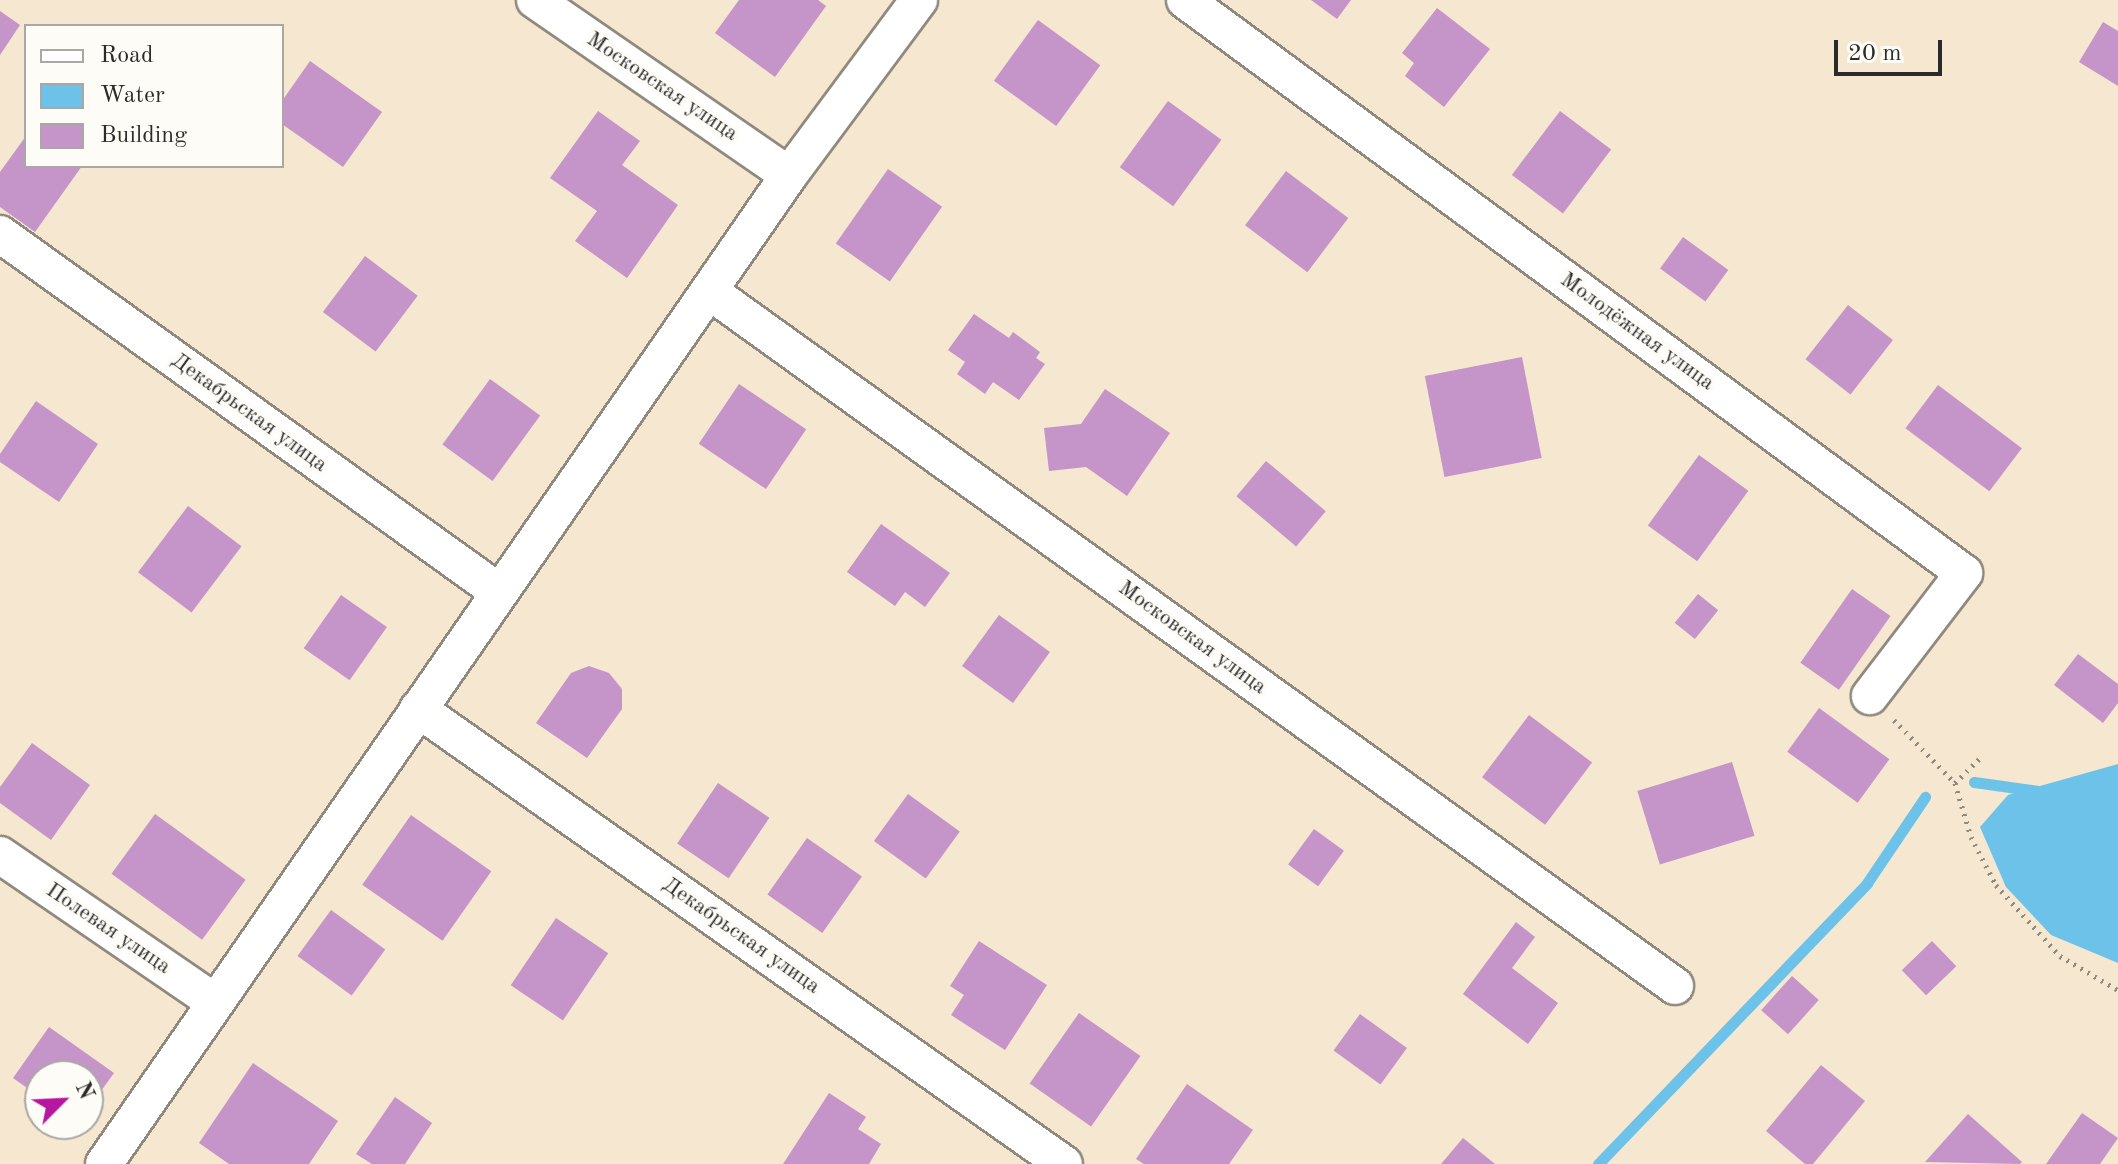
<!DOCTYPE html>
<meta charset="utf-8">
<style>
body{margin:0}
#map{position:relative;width:2118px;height:1164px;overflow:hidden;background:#f5e7d0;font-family:"Old Standard TT",serif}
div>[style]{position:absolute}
.water>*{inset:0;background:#6cc2e9}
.stream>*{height:11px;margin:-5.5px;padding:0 5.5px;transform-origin:5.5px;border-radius:5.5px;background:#6cc2e9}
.building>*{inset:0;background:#c594c8;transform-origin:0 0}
.path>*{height:5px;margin-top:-2.5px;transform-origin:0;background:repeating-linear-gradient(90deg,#90897e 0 2px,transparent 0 8px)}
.roads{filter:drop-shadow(2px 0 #90897e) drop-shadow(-2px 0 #90897e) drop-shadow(0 2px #90897e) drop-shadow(0 -2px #90897e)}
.minor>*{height:36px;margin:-18px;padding:0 18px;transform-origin:18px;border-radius:18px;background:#fff}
span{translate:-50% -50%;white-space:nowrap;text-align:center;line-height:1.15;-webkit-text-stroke:8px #fdfcf7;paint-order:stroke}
.street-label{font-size:22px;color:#2b2b2b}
.legend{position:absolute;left:24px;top:24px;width:260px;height:144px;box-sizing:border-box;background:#fdfcf7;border:2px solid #a9a8a5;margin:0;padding:10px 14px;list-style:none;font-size:24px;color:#2b2b2b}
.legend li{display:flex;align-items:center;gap:16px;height:40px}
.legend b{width:40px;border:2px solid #a9a8a5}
.north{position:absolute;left:24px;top:1060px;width:80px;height:80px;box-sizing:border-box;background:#fdfcf7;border:2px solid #a9a8a5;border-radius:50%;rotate:66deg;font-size:22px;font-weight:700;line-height:32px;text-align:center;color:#2b2b2b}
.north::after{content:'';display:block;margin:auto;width:28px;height:36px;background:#b5179e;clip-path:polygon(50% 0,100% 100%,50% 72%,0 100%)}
.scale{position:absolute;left:1834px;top:40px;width:108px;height:36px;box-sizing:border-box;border:4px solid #2b2b2b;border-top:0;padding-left:10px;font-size:24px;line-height:28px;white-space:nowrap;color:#2b2b2b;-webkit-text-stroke:6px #fdfcf7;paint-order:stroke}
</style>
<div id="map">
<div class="water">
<i style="clip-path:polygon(2118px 764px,2118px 963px,2051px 935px,2006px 887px,1980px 827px,2008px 795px)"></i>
</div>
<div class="stream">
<i style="left:1974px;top:782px;width:65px;rotate:8deg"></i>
<i style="left:1598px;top:1164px;width:389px;rotate:-46.2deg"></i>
<i style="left:1867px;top:883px;width:104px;rotate:-56deg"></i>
</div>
<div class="building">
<i style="clip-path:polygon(739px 0,818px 0,826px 6px,775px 77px,715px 33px)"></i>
<i style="clip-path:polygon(1311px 0,1351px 0,1337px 19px)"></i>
<i style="clip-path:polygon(1437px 8px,1490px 49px,1444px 107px,1405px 76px,1414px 63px,1402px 53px)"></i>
<i style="clip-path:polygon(0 11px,20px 25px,0 55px)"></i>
<i style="left:1038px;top:20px;width:77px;height:75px;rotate:36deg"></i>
<i style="clip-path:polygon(2103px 22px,2118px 31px,2118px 86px,2079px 62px)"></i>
<i style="clip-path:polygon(310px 61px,382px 112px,343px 167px,282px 124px,282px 101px)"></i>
<i style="left:1168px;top:101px;width:66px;height:82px;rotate:36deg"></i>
<i style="clip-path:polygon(598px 111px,640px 141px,622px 165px,678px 205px,627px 278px,575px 241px,597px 211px,550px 178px)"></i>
<i style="left:1560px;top:111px;width:64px;height:80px;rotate:37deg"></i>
<i style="clip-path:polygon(26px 136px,26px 166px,82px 166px,35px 232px,0 207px,0 172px)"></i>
<i style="left:888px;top:169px;width:66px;height:91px;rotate:35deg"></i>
<i style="left:1286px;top:171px;width:78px;height:68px;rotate:37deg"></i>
<i style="left:1683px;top:237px;width:56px;height:39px;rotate:36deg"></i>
<i style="left:365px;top:256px;width:66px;height:70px;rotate:37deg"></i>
<i style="left:1848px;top:305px;width:57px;height:69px;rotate:38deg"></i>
<i style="clip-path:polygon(974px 314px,1009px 338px,1013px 332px,1040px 352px,1036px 358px,1045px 364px,1019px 400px,993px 382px,985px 394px,957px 374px,965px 362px,948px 350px)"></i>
<i style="left:1522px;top:357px;width:103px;height:99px;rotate:79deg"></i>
<i style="left:490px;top:379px;width:62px;height:81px;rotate:36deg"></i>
<i style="left:739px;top:384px;width:81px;height:72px;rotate:34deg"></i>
<i style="left:1938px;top:385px;width:105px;height:54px;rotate:37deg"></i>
<i style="clip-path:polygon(1105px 389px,1170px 433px,1127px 496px,1086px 467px,1049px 471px,1044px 428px,1081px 424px)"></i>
<i style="clip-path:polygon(36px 401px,98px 444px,59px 502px,0 462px,0 454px)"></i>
<i style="left:1699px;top:455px;width:61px;height:87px;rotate:36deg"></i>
<i style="left:1266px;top:461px;width:78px;height:46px;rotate:40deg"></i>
<i style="left:188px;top:506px;width:67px;height:83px;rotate:37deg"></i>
<i style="clip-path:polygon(881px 524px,950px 573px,925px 607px,905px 592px,895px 606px,847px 572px)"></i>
<i style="left:1852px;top:589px;width:47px;height:90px;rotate:35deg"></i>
<i style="left:1698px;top:594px;width:26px;height:37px;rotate:39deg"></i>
<i style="left:341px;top:595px;width:56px;height:65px;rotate:35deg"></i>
<i style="left:999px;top:615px;width:63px;height:63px;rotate:36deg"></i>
<i style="clip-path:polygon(2078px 654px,2118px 684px,2118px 703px,2103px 723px,2054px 685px)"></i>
<i style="clip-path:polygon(589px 666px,609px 673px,622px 689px,622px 709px,587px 758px,536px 723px,571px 673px)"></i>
<i style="left:1819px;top:708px;width:87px;height:54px;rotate:36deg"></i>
<i style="left:1529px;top:715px;width:79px;height:78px;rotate:37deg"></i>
<i style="clip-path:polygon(32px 743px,90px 785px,51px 840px,0 803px,0 787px)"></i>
<i style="left:1732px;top:762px;width:77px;height:99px;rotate:73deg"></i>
<i style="left:718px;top:783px;width:62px;height:73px;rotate:34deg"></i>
<i style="left:908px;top:794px;width:64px;height:58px;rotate:36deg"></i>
<i style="left:155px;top:814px;width:112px;height:74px;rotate:36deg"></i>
<i style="left:411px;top:815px;width:98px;height:85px;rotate:35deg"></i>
<i style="left:1314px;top:829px;width:37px;height:44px;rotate:36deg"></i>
<i style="left:807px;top:838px;width:67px;height:69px;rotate:35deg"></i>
<i style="left:331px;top:910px;width:67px;height:57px;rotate:36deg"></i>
<i style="left:556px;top:918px;width:63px;height:81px;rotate:34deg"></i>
<i style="clip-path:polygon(1516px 922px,1535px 937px,1512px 968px,1558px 1003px,1528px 1044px,1463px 994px)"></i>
<i style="clip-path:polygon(979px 941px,1047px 985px,1005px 1050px,951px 1015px,964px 995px,950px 986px)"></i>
<i style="left:1932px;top:941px;width:35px;height:42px;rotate:46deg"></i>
<i style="left:1792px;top:976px;width:36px;height:46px;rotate:42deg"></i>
<i style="left:1079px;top:1013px;width:75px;height:86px;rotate:35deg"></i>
<i style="left:1360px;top:1014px;width:58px;height:45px;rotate:36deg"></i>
<i style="clip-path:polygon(49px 1027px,114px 1073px,88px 1109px,88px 1076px,40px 1076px,40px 1097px,13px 1078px)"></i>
<i style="clip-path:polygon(253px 1063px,338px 1121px,309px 1164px,229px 1164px,199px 1143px)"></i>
<i style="clip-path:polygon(1821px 1065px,1865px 1101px,1813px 1164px,1805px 1164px,1766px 1131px)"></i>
<i style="clip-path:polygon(1187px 1084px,1253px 1130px,1229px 1164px,1144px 1164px,1136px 1159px)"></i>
<i style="clip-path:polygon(829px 1093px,866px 1117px,858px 1129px,881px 1144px,869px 1164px,783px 1164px)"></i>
<i style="clip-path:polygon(395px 1097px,432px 1123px,405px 1164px,372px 1164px,356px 1154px)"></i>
<i style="clip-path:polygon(2082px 1113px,2118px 1138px,2100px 1164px,2046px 1164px)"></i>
<i style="clip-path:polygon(1968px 1114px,2022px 1162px,2020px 1164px,1925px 1162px)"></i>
<i style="clip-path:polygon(1463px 1138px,1495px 1164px,1441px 1164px)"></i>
</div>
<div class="path">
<i style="left:1894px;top:720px;width:88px;rotate:45.9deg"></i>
<i style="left:1979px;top:759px;width:34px;rotate:135deg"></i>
<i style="left:1955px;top:783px;width:56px;rotate:73.5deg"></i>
<i style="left:1971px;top:837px;width:54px;rotate:62.5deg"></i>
<i style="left:1996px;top:885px;width:96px;rotate:48deg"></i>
<i style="left:2060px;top:956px;width:67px;rotate:30.4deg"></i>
</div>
<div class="roads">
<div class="minor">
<i style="left:535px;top:0;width:308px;rotate:34.6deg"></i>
<i style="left:1185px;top:0;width:967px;rotate:36.34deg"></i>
<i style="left:1964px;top:573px;width:155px;rotate:127.4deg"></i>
<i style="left:0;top:234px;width:614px;rotate:35.66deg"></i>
<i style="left:709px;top:291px;width:1190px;rotate:35.73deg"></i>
<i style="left:418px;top:709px;width:790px;rotate:35.16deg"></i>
<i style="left:0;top:855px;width:260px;rotate:34.4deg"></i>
<i style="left:104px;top:1164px;width:1203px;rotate:-55.29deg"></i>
<i style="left:789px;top:175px;width:218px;rotate:-53.4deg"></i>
</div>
</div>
<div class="street-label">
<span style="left:662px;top:87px;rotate:34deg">Московская улица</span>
<span style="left:1637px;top:332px;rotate:36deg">Молодёжная улица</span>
<span style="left:249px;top:413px;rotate:36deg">Декабрьская улица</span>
<span style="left:1192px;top:638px;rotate:36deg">Московская улица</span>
<span style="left:108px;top:929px;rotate:34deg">Полевая улица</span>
<span style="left:741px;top:936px;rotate:35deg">Декабрьская улица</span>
</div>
<ul class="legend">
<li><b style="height:10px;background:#fff"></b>Road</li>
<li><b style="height:22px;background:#6cc2e9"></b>Water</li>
<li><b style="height:22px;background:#c594c8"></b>Building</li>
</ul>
<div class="north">N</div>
<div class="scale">20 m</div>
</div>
